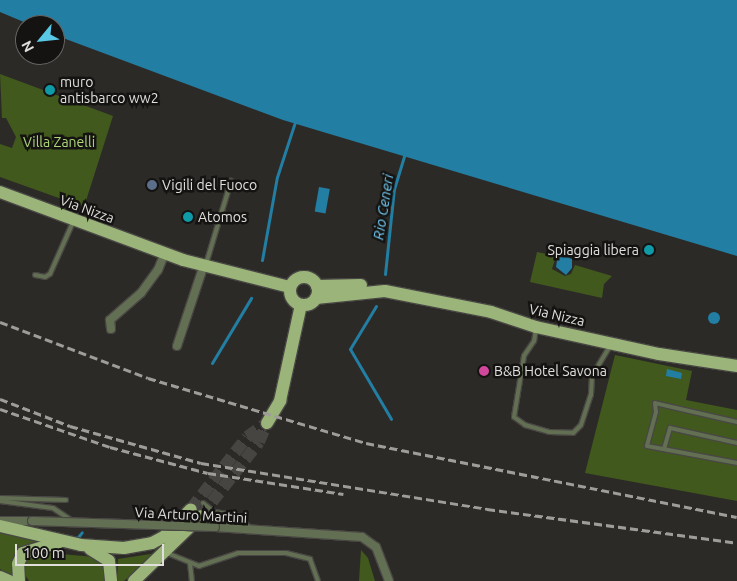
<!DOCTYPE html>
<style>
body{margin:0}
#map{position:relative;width:737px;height:581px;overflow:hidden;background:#2c2a27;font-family:Ubuntu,sans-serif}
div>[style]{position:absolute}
.green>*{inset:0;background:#41591d}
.water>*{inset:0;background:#237ea3;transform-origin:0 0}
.round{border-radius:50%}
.stream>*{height:3px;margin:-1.5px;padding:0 1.5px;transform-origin:1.5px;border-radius:1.5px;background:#237ea3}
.primary-tunnel>*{height:12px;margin-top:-6px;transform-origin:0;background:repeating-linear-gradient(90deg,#474542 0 12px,transparent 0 18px)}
.roads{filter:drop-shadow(1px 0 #494744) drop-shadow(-1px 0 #494744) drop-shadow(0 1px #494744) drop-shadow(0 -1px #494744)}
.service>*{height:4px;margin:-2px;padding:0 2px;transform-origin:2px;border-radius:2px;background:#636f53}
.minor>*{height:8px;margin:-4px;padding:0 4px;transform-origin:4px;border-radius:4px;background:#636f53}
.primary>*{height:12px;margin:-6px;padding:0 6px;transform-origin:6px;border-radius:6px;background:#9ab479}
.primary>.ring{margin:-6px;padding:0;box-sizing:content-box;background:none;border:12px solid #9ab479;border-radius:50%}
.rail>*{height:3px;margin-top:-1.5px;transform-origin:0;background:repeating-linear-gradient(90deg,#9f9d9a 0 8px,transparent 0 12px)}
.bridges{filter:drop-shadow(1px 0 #494744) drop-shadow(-1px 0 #494744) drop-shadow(0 1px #494744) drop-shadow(0 -1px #494744)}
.minor-bridge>*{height:8px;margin:-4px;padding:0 4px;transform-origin:4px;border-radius:4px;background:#636f53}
.dots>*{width:14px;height:14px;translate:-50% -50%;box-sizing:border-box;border:2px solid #141311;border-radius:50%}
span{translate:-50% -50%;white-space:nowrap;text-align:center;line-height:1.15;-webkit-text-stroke:5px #141311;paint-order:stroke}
.poi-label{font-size:14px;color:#e0dfdc}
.left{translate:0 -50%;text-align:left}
.right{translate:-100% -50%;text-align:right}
.park-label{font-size:14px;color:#aed779}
.street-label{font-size:14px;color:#e0dfdc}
.water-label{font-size:15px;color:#72cbf4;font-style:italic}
.north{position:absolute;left:15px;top:15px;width:50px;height:50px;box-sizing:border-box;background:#141311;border:1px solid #666562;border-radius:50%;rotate:242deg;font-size:14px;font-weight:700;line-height:20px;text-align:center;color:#e0dfdc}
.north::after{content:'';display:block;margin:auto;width:18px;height:22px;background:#59c8e4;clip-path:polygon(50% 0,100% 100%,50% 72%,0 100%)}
.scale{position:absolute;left:15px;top:544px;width:149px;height:22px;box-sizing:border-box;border:2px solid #e0dfdc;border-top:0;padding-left:6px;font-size:15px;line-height:18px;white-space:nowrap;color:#e0dfdc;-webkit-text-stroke:4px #141311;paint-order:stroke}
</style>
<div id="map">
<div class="green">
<i style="clip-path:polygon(0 74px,113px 116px,84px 207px,0 177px,0 144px,12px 148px,16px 137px,6px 118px,2px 118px)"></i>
<i style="clip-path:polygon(537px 252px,556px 256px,552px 269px,565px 276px,571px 274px,575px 265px,612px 276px,604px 284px,602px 298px,530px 282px)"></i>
<i style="clip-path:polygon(615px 355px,692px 371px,686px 400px,737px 410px,737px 501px,585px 473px)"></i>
<i style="clip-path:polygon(0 532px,39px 540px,20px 548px,14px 555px,12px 578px,0 569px)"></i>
<i style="clip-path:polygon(361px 550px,368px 558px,375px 581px,359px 581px)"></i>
<i style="clip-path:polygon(38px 552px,95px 557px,107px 567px,105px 581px,29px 581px,22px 570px,25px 558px)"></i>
<i style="clip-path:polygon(157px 553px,124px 581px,117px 581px,118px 559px)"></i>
</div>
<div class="water">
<i style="clip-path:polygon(0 0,737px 0,737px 256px,283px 120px,55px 35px,55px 25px,31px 25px,0 12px)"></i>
<i style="left:319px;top:187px;width:11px;height:25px;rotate:10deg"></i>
<i style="clip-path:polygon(558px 254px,572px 259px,572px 268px,566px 275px,556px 267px)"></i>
<i class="round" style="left:708px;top:312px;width:12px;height:12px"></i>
<i style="clip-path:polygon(667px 369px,682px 373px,681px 379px,666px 376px)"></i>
</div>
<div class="stream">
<i style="left:262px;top:260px;width:84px;rotate:-79.8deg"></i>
<i style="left:277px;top:177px;width:58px;rotate:-71.9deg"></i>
<i style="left:385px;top:274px;width:85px;rotate:-84deg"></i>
<i style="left:394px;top:189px;width:39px;rotate:-73deg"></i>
<i style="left:376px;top:306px;width:50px;rotate:121.2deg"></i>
<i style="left:350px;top:349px;width:81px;rotate:59.6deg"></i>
<i style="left:212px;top:363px;width:76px;rotate:-59deg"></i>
<i style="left:78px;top:537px;width:6px;rotate:-51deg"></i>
</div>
<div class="primary-tunnel">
<i style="left:191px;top:509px;width:91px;rotate:-52.1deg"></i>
<i style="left:247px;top:437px;width:24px;rotate:-35deg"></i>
<i style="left:201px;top:516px;width:94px;rotate:-51.9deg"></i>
<i style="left:259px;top:442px;width:21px;rotate:-67deg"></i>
</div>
<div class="roads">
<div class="service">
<i style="left:206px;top:264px;width:87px;rotate:-73.2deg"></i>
<i style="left:35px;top:275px;width:10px;rotate:11deg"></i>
<i style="left:45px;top:277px;width:6px;rotate:-31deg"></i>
<i style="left:50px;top:274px;width:57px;rotate:-66.1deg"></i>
<i style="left:536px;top:329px;width:12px;rotate:99deg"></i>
<i style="left:534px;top:341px;width:18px;rotate:124deg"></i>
<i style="left:524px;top:356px;width:62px;rotate:99.3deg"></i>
<i style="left:514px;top:417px;width:14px;rotate:36deg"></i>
<i style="left:525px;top:425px;width:25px;rotate:16deg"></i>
<i style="left:549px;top:432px;width:24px;rotate:2deg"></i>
<i style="left:573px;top:433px;width:11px;rotate:-45deg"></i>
<i style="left:581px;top:425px;width:32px;rotate:-72deg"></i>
<i style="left:591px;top:395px;width:19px;rotate:-87deg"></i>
<i style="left:592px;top:376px;width:35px;rotate:-59deg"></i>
<i style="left:737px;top:422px;width:84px;rotate:-167deg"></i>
<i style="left:655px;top:403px;width:9px;rotate:84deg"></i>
<i style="left:656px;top:412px;width:35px;rotate:105deg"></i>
<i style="left:647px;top:446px;width:92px;rotate:10.7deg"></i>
<i style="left:664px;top:449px;width:22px;rotate:-74deg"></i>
<i style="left:670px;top:428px;width:69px;rotate:12.6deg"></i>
<i style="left:0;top:498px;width:66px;rotate:1.7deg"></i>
<i style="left:0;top:501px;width:53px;rotate:7.5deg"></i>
<i style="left:53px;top:508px;width:25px;rotate:34deg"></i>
<i style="left:203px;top:503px;width:14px;rotate:39deg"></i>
<i style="left:214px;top:512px;width:30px;rotate:8deg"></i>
<i style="left:244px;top:516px;width:7px;rotate:82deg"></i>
<i style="left:245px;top:523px;width:8px;rotate:45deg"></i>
<i style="left:167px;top:553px;width:35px;rotate:22deg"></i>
<i style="left:199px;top:566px;width:41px;rotate:-18.4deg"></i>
<i style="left:238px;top:553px;width:48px"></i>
<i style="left:286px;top:553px;width:25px;rotate:14deg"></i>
<i style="left:310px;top:559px;width:23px;rotate:70deg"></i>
<i style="left:190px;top:563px;width:18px;rotate:84deg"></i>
</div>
<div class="minor">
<i style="left:111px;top:329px;width:9px;rotate:-96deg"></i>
<i style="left:110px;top:320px;width:41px;rotate:-41.1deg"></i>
<i style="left:141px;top:293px;width:29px;rotate:-54deg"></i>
<i style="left:158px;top:270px;width:18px;rotate:-68deg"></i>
<i style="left:177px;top:346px;width:85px;rotate:-71.6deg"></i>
<i style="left:0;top:521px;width:32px"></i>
<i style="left:215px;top:527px;width:147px;rotate:3.9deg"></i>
<i style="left:362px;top:537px;width:17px;rotate:36deg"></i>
<i style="left:376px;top:547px;width:36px;rotate:69deg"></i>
</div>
<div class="primary">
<i style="left:0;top:192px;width:195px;rotate:20.4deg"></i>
<i style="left:183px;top:260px;width:110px;rotate:14.2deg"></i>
<i class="ring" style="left:290px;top:277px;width:16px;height:16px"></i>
<i style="left:317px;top:286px;width:44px;rotate:-1.3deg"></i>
<i style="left:316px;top:298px;width:69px;rotate:-5.8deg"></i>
<i style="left:385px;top:291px;width:108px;rotate:11.2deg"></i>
<i style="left:491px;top:312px;width:47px;rotate:18.4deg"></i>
<i style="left:536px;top:327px;width:126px;rotate:12.4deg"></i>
<i style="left:659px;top:354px;width:79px;rotate:8.7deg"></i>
<i style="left:267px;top:423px;width:26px;rotate:-59deg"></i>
<i style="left:280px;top:401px;width:98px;rotate:-77.7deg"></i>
<i style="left:0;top:526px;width:83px;rotate:13.2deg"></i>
<i style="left:81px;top:545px;width:43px;rotate:4deg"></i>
<i style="left:124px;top:548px;width:28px;rotate:-10deg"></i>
<i style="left:152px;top:543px;width:15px;rotate:-28deg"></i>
<i style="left:165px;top:536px;width:37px;rotate:-46deg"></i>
<i style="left:90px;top:549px;width:22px;rotate:32deg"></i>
<i style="left:109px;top:561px;width:20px;rotate:84deg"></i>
<i style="left:0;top:577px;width:10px;rotate:24deg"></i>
<i style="left:19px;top:581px;width:17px;rotate:-93deg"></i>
<i style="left:18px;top:564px;width:12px;rotate:-66deg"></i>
<i style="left:23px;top:553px;width:38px;rotate:-17deg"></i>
<i style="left:134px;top:581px;width:93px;rotate:-44.1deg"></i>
</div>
</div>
<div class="rail">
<i style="left:0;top:322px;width:158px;rotate:20.7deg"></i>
<i style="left:148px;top:378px;width:227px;rotate:16.6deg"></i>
<i style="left:366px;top:443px;width:378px;rotate:11.3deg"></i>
<i style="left:0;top:399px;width:75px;rotate:21.1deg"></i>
<i style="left:70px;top:426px;width:136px;rotate:15.8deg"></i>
<i style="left:201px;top:463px;width:290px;rotate:9.1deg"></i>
<i style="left:487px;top:509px;width:252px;rotate:7.7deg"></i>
<i style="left:0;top:409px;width:116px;rotate:19.1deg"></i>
<i style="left:110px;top:447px;width:101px;rotate:14.9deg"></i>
<i style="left:208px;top:473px;width:137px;rotate:8.8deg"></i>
</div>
<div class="bridges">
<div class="minor-bridge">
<i style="left:32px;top:521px;width:183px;rotate:1.9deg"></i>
</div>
</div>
<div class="dots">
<i style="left:50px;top:90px;background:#0f9aa8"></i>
<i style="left:152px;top:185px;background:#5c6f8a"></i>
<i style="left:188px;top:217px;background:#0f9aa8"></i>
<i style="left:649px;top:250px;background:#0f9aa8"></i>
<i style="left:484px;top:371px;background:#d1479c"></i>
</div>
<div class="poi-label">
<span class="left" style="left:60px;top:90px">muro<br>antisbarco ww2</span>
<span class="left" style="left:162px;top:185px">Vigili del Fuoco</span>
<span class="left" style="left:198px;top:217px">Atomos</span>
<span class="right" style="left:639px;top:250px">Spiaggia libera</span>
<span class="left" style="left:494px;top:371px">B&amp;B Hotel Savona</span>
</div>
<div class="park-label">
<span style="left:59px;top:142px">Villa Zanelli</span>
</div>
<div class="street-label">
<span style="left:87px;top:209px;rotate:20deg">Via Nizza</span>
<span style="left:557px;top:315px;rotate:13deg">Via Nizza</span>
<span style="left:191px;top:515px;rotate:3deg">Via Arturo Martini</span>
</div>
<div class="water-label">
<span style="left:383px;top:207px;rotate:-81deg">Rio Ceneri</span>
</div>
<div class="north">N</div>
<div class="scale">100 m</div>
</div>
